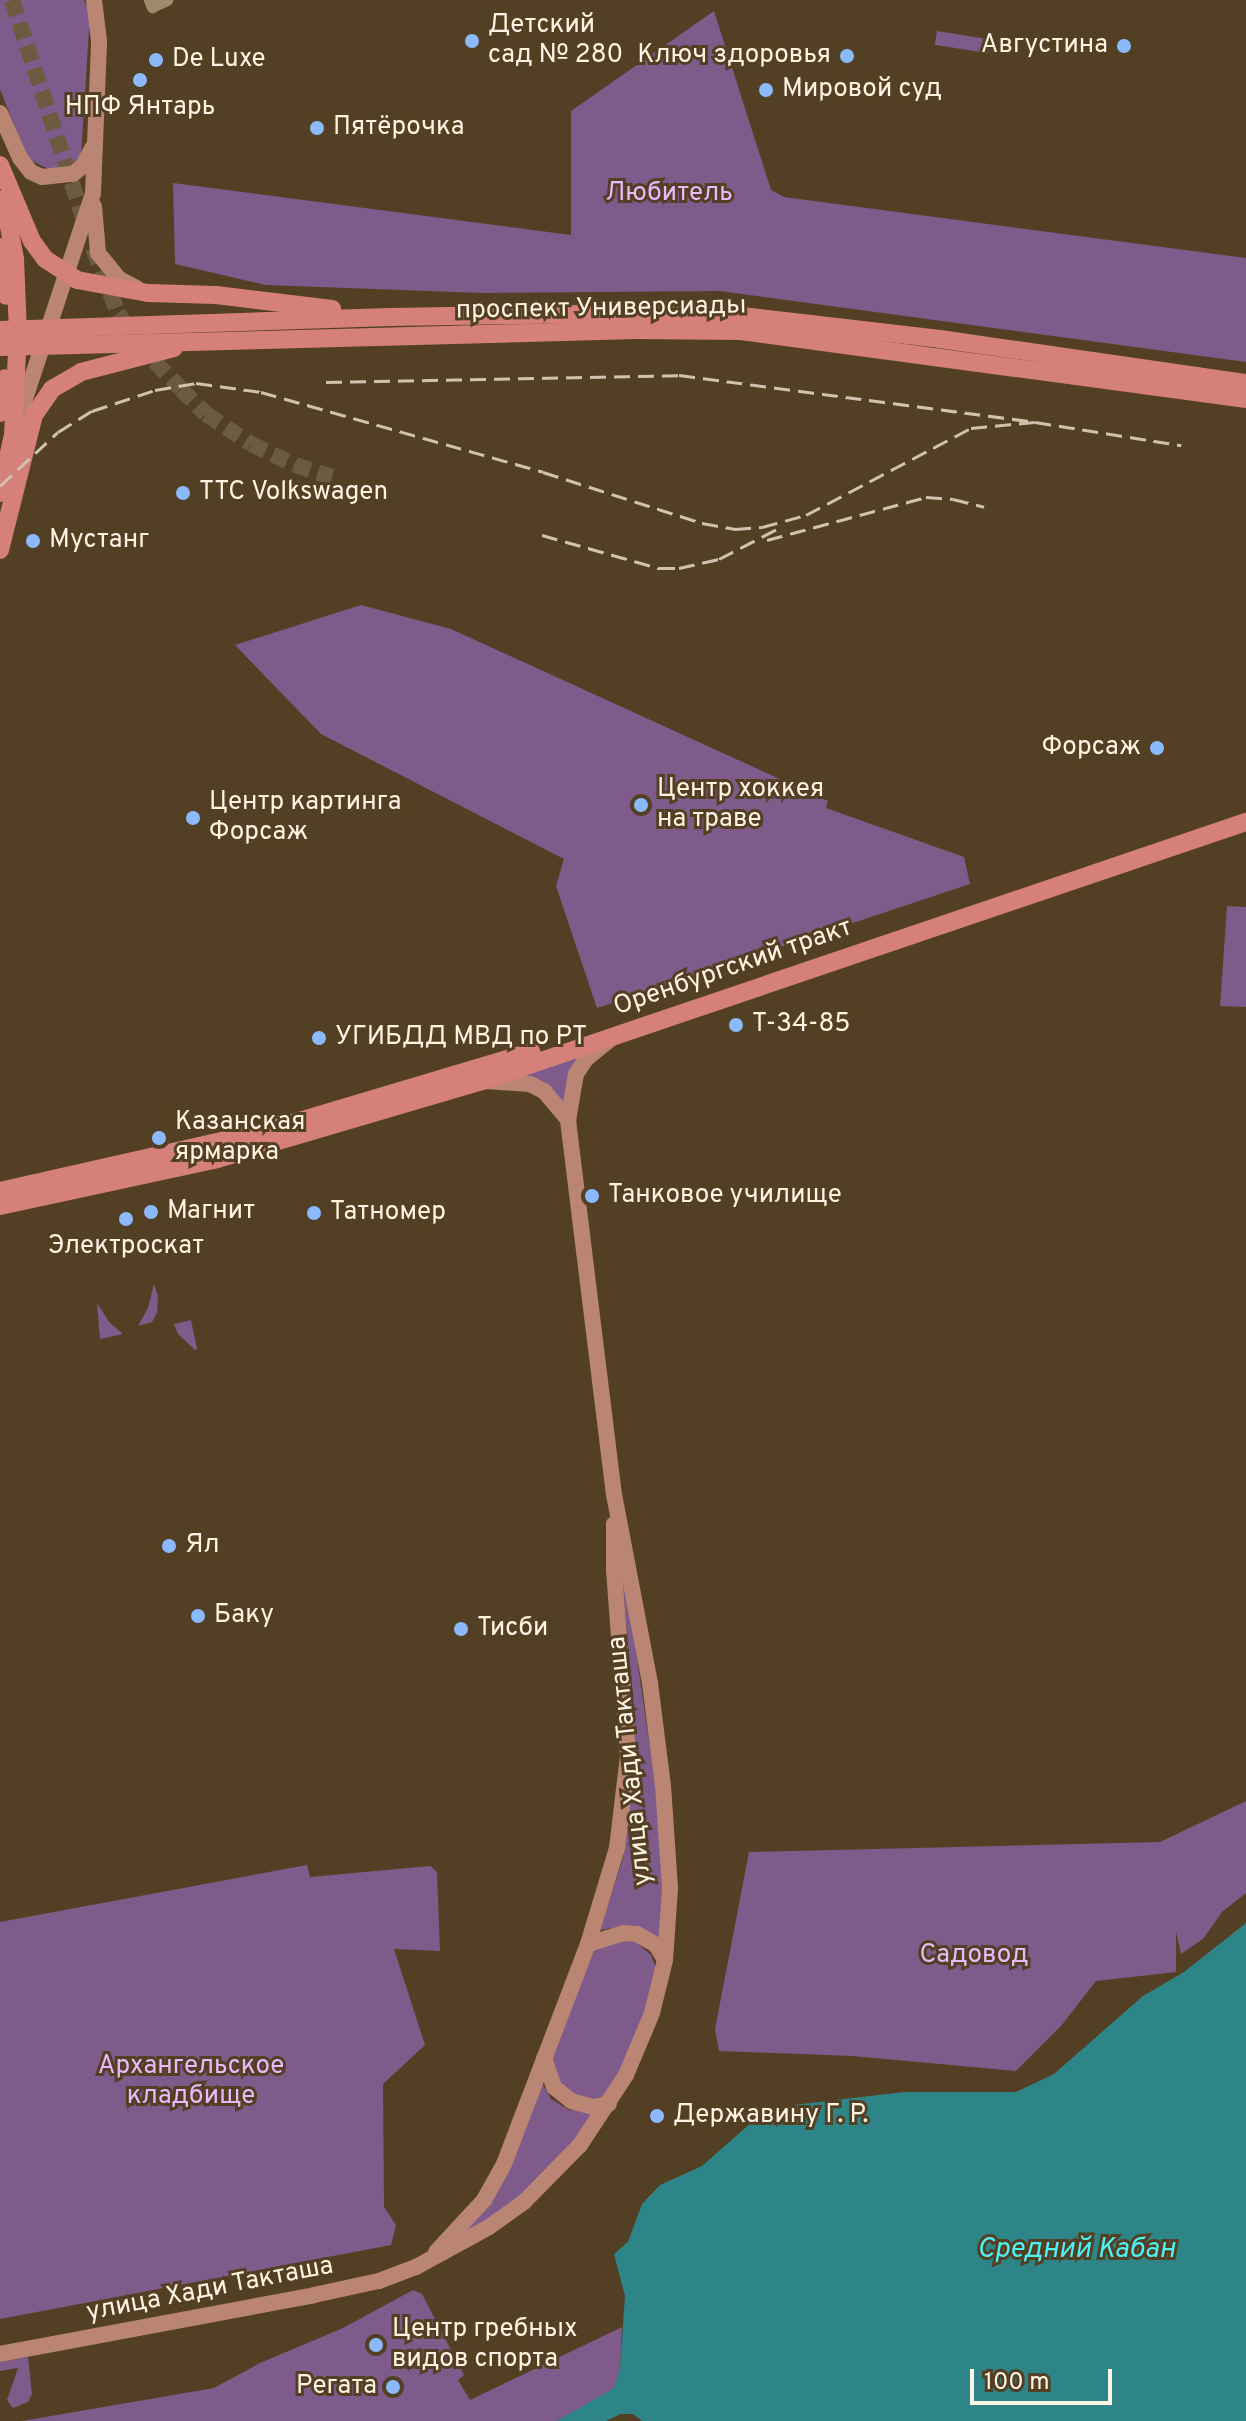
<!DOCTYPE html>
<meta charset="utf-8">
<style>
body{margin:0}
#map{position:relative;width:1246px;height:2421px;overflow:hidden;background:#534024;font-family:Overpass,sans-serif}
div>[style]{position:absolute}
.green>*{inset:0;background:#7e5b8b;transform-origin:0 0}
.water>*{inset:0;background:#2d8587}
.secondary-tunnel>*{height:16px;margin-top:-8px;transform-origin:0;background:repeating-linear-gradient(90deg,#6d5b41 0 16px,transparent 0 24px)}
.street>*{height:11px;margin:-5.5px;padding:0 5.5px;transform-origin:5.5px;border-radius:5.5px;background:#9f8a6b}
.secondary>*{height:16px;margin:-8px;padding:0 8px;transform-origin:8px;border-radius:8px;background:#ba8572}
.primary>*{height:18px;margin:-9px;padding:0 9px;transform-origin:9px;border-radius:9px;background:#d6807a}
.rail>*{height:3px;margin-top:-1.5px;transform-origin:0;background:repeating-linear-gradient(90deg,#d0c2af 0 16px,transparent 0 24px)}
.dots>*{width:22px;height:22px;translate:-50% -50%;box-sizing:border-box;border:4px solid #534024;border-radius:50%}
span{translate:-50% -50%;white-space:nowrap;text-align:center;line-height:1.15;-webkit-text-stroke:6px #534024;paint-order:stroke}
.poi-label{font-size:26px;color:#fff3e3}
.left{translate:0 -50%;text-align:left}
.right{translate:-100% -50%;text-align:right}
.park-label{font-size:26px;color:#eab8fc}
.street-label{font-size:26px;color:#fff3e3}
.water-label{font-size:28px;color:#4df2f5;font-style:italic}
.scale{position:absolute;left:970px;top:2369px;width:142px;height:36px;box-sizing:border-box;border:4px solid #fff3e3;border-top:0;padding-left:10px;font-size:24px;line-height:28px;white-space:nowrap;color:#fff3e3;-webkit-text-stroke:6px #534024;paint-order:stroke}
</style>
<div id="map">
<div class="green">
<i style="clip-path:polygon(0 0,84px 0,90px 14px,81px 157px,69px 167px,50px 170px,27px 158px,0 89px)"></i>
<i style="clip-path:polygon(714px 11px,771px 190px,784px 197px,1246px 258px,1246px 362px,720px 291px,482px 293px,266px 285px,175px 264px,173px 183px,571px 235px,571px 111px)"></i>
<i style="left:937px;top:31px;width:54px;height:14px;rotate:9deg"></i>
<i style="clip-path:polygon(361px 605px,451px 629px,828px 801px,826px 808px,964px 857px,970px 884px,597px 1008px,556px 886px,564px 859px,321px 734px,235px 645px)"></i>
<i style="clip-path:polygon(1227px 906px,1246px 907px,1246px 1007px,1220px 1006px)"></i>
<i style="clip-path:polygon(584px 1053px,567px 1112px,510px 1079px)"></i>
<i style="clip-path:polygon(154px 1284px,158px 1296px,157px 1313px,152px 1322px,138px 1326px,148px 1308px)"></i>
<i style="clip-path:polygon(97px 1303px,110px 1323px,123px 1334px,100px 1339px)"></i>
<i style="clip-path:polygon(191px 1320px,197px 1349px,195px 1350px,178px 1334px,174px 1324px)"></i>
<i style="clip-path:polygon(617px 1523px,656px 1788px,664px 1889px,659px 1944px,625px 1926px,600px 1930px,623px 1858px,634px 1764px,632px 1685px)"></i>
<i style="clip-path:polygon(1246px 1801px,1246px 1893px,1222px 1912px,1203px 1939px,1181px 1954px,1176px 1932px,1176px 1972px,1096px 1981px,1061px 2026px,1016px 2071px,852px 2056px,719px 2051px,715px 2029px,749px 1852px,1160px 1842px)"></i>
<i style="clip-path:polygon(307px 1865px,310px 1877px,430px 1866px,437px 1872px,440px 1951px,394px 1949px,425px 2045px,383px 2084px,384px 2207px,396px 2225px,391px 2245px,0 2319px,0 1922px)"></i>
<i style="clip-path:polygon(616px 1938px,636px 1942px,651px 1955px,656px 1968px,647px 2007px,626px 2060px,606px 2096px,586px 2101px,568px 2097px,548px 2064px,589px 1954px,596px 1946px)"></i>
<i style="clip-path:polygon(542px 2083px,551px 2099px,569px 2110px,598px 2111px,563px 2156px,493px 2220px,464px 2231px)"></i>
<i style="clip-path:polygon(413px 2290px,422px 2294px,464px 2375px,458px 2380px,470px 2400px,622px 2327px,620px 2368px,614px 2389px,557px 2421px,22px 2421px,214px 2388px,260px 2363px,343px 2328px)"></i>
<i style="clip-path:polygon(28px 2357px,32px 2394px,28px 2402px,13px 2408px,7px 2400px,18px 2368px,0 2371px,0 2362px)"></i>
</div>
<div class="water">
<i style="clip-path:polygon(1246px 1923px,1246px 2421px,642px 2421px,633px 2414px,621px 2414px,606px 2421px,557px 2421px,614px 2388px,620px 2368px,625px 2296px,614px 2254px,628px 2242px,642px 2204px,660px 2185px,702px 2166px,768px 2108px,904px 2092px,1016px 2092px,1054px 2074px,1143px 1996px,1184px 1972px)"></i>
</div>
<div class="secondary-tunnel">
<i style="left:12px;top:0;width:238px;rotate:71.9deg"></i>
<i style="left:93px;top:248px;width:70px;rotate:69deg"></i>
<i style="left:118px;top:313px;width:37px;rotate:57deg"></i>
<i style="left:138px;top:344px;width:62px;rotate:46.3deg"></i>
<i style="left:181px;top:389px;width:35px;rotate:45deg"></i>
<i style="left:206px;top:414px;width:54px;rotate:33.7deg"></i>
<i style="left:251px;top:444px;width:49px;rotate:25.5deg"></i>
<i style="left:295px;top:465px;width:39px;rotate:18deg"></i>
</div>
<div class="street">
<i style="left:149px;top:0;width:8px;rotate:67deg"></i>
<i style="left:152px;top:7px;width:17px;rotate:-25deg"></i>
</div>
<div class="secondary">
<i style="left:0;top:113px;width:49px;rotate:66deg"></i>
<i style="left:20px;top:158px;width:18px;rotate:52deg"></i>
<i style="left:31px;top:172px;width:12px;rotate:24deg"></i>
<i style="left:42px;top:177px;width:31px;rotate:-6deg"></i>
<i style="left:73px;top:174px;width:13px;rotate:-39deg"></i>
<i style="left:83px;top:166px;width:20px;rotate:-63deg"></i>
<i style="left:94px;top:206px;width:47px;rotate:85.1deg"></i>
<i style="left:98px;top:253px;width:33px;rotate:51deg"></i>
<i style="left:119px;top:279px;width:20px;rotate:27deg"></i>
<i style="left:16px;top:426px;width:245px;rotate:-71.7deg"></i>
<i style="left:93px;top:193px;width:152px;rotate:-87.7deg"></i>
<i style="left:99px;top:41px;width:41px;rotate:-97deg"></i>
<i style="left:485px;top:1081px;width:45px;rotate:3.8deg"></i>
<i style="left:530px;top:1084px;width:16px;rotate:27deg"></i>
<i style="left:544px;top:1091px;width:38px;rotate:50deg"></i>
<i style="left:588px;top:1944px;width:37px;rotate:-17deg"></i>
<i style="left:623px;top:1933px;width:14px;rotate:4deg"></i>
<i style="left:637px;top:1934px;width:22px;rotate:30deg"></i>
<i style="left:656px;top:1945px;width:17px;rotate:59deg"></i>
<i style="left:544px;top:2058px;width:31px;rotate:71deg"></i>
<i style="left:554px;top:2087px;width:22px;rotate:39deg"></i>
<i style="left:571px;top:2101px;width:23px;rotate:15deg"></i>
<i style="left:593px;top:2107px;width:16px;rotate:-11deg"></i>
<i style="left:436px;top:2252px;width:71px;rotate:-47.3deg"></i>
<i style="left:484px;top:2200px;width:41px;rotate:-60.9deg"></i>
<i style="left:504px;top:2164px;width:235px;rotate:-69.1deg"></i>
<i style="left:588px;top:1944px;width:100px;rotate:-73.2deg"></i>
<i style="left:617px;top:1848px;width:93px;rotate:-83.2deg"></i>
<i style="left:628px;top:1756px;width:187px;rotate:-94.3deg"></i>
<i style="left:614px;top:1570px;width:46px;rotate:-90deg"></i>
<i style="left:0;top:2354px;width:319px;rotate:-10.6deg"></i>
<i style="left:314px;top:2295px;width:66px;rotate:-12.2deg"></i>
<i style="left:379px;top:2281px;width:40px;rotate:-21deg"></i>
<i style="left:416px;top:2267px;width:83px;rotate:-28.7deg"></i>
<i style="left:489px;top:2227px;width:43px;rotate:-35.5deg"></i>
<i style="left:524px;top:2202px;width:80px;rotate:-45.5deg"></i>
<i style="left:580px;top:2145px;width:84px;rotate:-56.7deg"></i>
<i style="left:626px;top:2075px;width:67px;rotate:-67.2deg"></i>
<i style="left:652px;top:2013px;width:55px;rotate:-76.2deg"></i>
<i style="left:665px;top:1960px;width:72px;rotate:-86deg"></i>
<i style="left:670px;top:1888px;width:102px;rotate:-93.9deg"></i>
<i style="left:663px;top:1786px;width:104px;rotate:-97.2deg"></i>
<i style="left:650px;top:1683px;width:191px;rotate:-100.8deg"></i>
<i style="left:614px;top:1495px;width:378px;rotate:-97deg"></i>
<i style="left:568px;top:1120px;width:47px;rotate:-80.1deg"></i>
<i style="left:576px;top:1074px;width:18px;rotate:-56deg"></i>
<i style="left:586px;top:1059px;width:32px;rotate:-39deg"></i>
</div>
<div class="primary">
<i style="left:0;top:165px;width:82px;rotate:67.2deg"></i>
<i style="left:32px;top:241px;width:22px;rotate:54deg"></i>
<i style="left:45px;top:259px;width:38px;rotate:33deg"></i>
<i style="left:77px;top:280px;width:72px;rotate:10.4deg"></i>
<i style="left:148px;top:293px;width:68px;rotate:1.7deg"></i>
<i style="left:216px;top:295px;width:117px;rotate:6.9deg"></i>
<i style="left:0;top:247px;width:49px;rotate:83deg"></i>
<i style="left:0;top:330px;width:390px;rotate:-1.9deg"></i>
<i style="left:390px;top:317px;width:248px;rotate:-0.9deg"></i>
<i style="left:638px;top:313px;width:104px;rotate:1.7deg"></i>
<i style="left:742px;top:316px;width:199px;rotate:6.6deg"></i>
<i style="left:940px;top:339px;width:309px;rotate:8.2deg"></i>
<i style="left:0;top:347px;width:637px;rotate:-1.53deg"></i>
<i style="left:637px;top:330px;width:104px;rotate:0.6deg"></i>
<i style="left:741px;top:331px;width:510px;rotate:7.67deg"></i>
<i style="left:0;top:413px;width:35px;rotate:-82deg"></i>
<i style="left:0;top:493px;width:59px;rotate:-77.4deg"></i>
<i style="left:13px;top:435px;width:102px;rotate:-87.2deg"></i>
<i style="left:18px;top:333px;width:74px;rotate:-92.3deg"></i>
<i style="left:15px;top:259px;width:61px;rotate:-100.4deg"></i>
<i style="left:0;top:550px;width:139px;rotate:-75.9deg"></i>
<i style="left:34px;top:415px;width:32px;rotate:-55deg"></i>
<i style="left:52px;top:389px;width:34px;rotate:-30deg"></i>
<i style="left:81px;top:372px;width:96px;rotate:-14.5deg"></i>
<i style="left:0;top:1191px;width:269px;rotate:-12.7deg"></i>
<i style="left:262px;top:1132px;width:281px;rotate:-16.6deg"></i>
<i style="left:0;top:1206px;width:222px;rotate:-12.2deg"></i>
<i style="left:217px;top:1159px;width:276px;rotate:-16.4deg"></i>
<i style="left:482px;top:1081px;width:807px;rotate:-18.73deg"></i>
</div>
<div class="rail">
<i style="left:326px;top:382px;width:353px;rotate:-1.1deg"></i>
<i style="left:679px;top:375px;width:359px;rotate:7.5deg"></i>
<i style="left:1035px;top:422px;width:148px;rotate:9deg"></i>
<i style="left:0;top:486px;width:79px;rotate:-43deg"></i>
<i style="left:58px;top:432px;width:40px;rotate:-32deg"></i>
<i style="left:92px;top:411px;width:66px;rotate:-18.4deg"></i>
<i style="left:155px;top:390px;width:42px;rotate:-9.7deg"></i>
<i style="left:196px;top:383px;width:66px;rotate:7.9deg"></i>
<i style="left:261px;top:392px;width:293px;rotate:15.8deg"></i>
<i style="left:543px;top:472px;width:167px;rotate:17.8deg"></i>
<i style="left:702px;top:523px;width:34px;rotate:10deg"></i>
<i style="left:735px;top:529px;width:27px;rotate:-4deg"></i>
<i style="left:762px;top:527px;width:46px;rotate:-15.3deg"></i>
<i style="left:806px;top:515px;width:187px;rotate:-27.8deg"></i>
<i style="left:971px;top:428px;width:64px;rotate:-5.4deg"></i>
<i style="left:542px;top:535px;width:122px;rotate:15.8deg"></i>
<i style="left:659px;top:568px;width:20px"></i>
<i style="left:679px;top:568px;width:41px;rotate:-12.7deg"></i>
<i style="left:719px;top:559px;width:65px;rotate:-27.3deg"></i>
<i style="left:767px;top:540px;width:165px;rotate:-15.1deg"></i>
<i style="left:926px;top:497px;width:27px;rotate:4deg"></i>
<i style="left:953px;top:499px;width:32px;rotate:14deg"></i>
</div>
<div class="dots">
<i style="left:472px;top:41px;background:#8abafc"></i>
<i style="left:1124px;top:46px;background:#8abafc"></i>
<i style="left:847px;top:56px;background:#8abafc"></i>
<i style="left:156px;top:60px;background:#8abafc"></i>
<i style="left:140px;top:80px;background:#8abafc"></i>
<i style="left:766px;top:90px;background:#8abafc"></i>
<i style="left:317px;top:128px;background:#8abafc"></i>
<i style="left:183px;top:493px;background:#8abafc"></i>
<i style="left:33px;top:541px;background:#8abafc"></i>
<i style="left:1157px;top:748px;background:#8abafc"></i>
<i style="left:641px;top:805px;background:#8abafc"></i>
<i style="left:193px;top:818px;background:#8abafc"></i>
<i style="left:736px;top:1025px;background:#8abafc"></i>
<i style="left:319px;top:1038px;background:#8abafc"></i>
<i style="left:159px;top:1138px;background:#8abafc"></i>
<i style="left:592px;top:1196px;background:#8abafc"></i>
<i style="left:151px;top:1212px;background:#8abafc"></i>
<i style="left:314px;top:1213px;background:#8abafc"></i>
<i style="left:126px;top:1219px;background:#8abafc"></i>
<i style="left:169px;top:1546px;background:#8abafc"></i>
<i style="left:198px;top:1616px;background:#8abafc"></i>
<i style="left:461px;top:1629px;background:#8abafc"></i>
<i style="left:657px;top:2116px;background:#8abafc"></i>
<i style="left:376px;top:2345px;background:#8abafc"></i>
<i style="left:393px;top:2387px;background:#8abafc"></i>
</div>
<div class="poi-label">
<span class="left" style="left:488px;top:41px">Детский<br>сад № 280</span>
<span class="right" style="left:1108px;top:46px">Августина</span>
<span class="right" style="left:831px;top:56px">Ключ здоровья</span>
<span class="left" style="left:172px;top:60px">De Luxe</span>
<span class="left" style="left:782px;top:90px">Мировой суд</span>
<span style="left:140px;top:108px">НПФ Янтарь</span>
<span class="left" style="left:333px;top:128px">Пятёрочка</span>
<span class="left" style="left:199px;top:493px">ТТС Volkswagen</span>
<span class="left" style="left:49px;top:541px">Мустанг</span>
<span class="right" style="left:1141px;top:748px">Форсаж</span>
<span class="left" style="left:657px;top:805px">Центр хоккея<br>на траве</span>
<span class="left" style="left:209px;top:818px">Центр картинга<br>Форсаж</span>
<span class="left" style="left:752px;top:1025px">T-34-85</span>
<span class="left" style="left:335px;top:1038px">УГИБДД МВД по РТ</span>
<span class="left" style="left:175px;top:1138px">Казанская<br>ярмарка</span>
<span class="left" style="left:608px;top:1196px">Танковое училище</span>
<span class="left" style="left:167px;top:1212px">Магнит</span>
<span class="left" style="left:330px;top:1213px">Татномер</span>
<span style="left:126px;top:1247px">Электроскат</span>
<span class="left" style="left:185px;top:1546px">Ял</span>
<span class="left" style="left:214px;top:1616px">Баку</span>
<span class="left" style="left:477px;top:1629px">Тисби</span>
<span class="left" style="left:673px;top:2116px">Державину Г. Р.</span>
<span class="left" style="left:392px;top:2345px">Центр гребных<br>видов спорта</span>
<span class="right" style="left:377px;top:2387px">Регата</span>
</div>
<div class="park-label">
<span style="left:669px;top:194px">Любитель</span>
<span style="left:974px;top:1956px">Садовод</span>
<span style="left:191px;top:2082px">Архангельское<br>кладбище</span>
</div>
<div class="street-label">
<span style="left:601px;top:309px;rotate:-1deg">проспект Универсиады</span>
<span style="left:733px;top:968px;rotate:-19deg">Оренбургский тракт</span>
<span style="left:631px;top:1761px;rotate:-96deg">улица Хади Такташа</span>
<span style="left:210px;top:2290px;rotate:-11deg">улица Хади Такташа</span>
</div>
<div class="water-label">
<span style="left:1076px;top:2250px">Средний Кабан</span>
</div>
<div class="scale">100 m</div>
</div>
